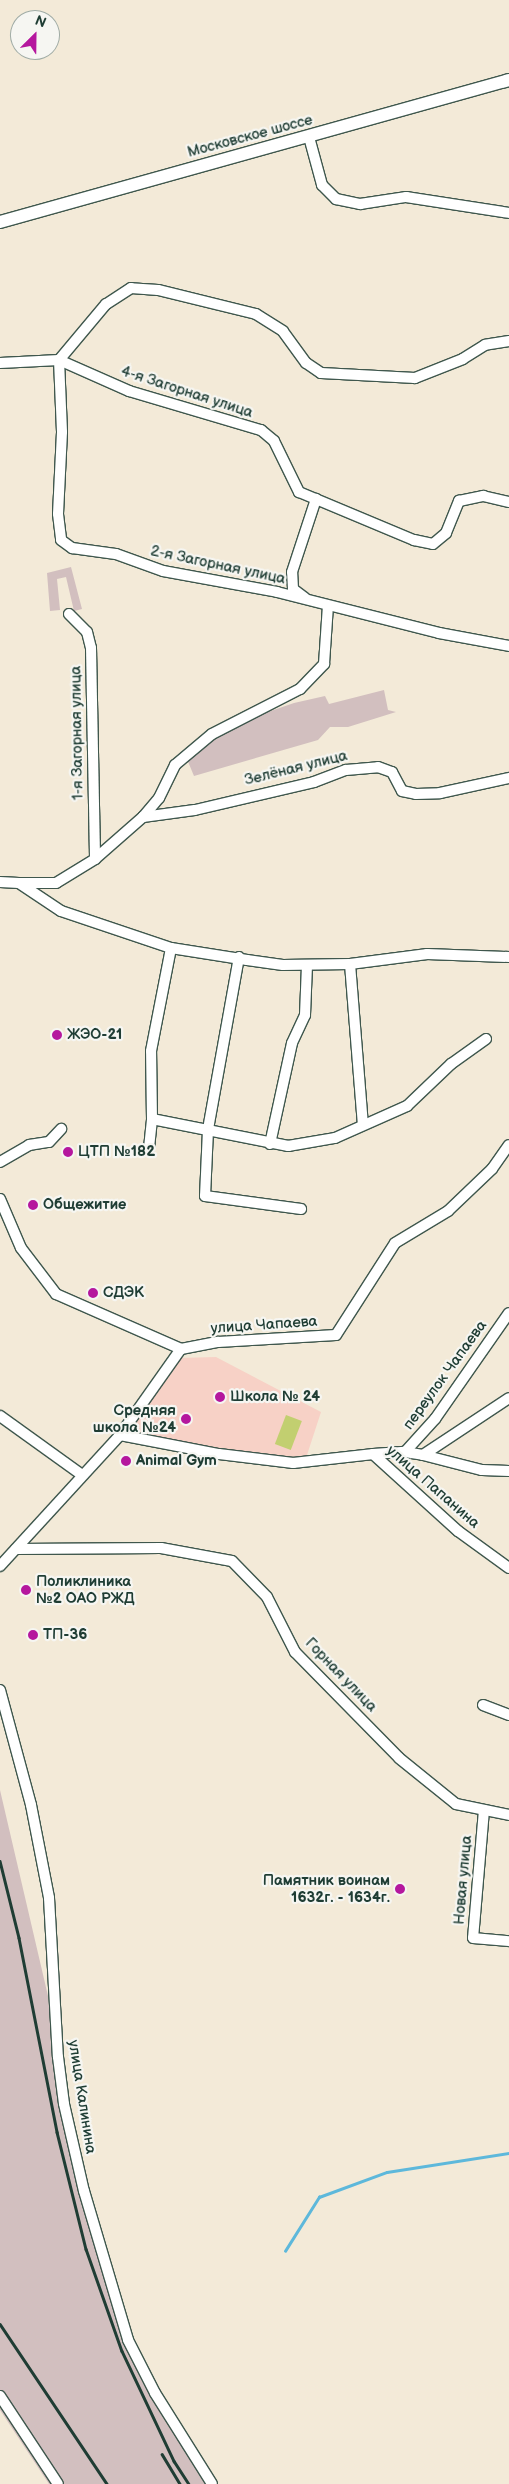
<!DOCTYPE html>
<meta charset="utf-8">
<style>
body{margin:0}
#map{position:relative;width:509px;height:2484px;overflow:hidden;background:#f3ead8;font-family:"Balsamiq Sans",sans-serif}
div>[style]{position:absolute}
.built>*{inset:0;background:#f7d1c6}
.industrial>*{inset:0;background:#d2bfbf}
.green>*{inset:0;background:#c2cf70;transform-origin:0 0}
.stream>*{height:2.5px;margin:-1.25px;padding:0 1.25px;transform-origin:1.25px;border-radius:1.25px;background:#5db8db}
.roads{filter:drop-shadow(1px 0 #3f574d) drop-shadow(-1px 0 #3f574d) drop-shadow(0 1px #3f574d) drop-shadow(0 -1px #3f574d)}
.minor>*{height:10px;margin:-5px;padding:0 5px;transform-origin:5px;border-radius:5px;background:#fff}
.major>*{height:12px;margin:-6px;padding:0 6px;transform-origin:6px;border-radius:6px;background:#fff}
.rail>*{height:2.5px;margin:-1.25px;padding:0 1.25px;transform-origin:1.25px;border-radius:1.25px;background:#1f3d34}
.dots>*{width:14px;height:14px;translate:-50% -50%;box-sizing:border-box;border:2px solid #f6f6f2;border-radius:50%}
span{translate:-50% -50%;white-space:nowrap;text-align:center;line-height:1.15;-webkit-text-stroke:4.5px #f6f6f2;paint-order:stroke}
.street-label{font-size:15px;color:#1f3d34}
.poi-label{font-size:15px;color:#1f3d34;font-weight:700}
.left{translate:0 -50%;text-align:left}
.right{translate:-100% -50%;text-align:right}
.north{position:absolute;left:10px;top:10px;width:50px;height:50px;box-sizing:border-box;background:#f6f6f2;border:1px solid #a0aca6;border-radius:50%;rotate:23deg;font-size:14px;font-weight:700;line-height:20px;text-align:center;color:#1f3d34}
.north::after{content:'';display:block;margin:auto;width:18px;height:22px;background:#b5179e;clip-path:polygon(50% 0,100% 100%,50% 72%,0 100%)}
</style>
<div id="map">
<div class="built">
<i style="clip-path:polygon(216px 1357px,321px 1412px,307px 1455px,292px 1461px,208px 1448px,127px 1430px,179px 1358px)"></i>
</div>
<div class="industrial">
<i style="clip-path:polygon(71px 567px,82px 609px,74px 611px,66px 577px,57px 579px,60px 610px,50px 611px,47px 573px)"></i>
<i style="clip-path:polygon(384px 690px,388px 710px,396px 712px,348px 727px,330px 727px,318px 740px,194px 776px,184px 752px,265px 713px,294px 703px,325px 696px,329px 704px)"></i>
<i style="clip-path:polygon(0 1790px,48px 1996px,60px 2105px,126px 2341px,152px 2398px,205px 2484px,49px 2484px,0 2410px)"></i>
</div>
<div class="green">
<i style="left:286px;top:1415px;width:17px;height:31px;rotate:21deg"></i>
</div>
<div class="stream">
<i style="left:285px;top:2251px;width:64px;rotate:-57.8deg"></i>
<i style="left:319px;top:2197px;width:72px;rotate:-20.2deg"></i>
<i style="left:387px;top:2172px;width:123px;rotate:-8.9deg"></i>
</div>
<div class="roads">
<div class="minor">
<i style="left:309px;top:137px;width:50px;rotate:74.8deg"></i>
<i style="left:322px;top:185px;width:20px;rotate:45deg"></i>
<i style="left:336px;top:199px;width:25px;rotate:12deg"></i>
<i style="left:360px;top:204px;width:47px;rotate:-8.7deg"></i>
<i style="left:406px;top:197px;width:104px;rotate:8.8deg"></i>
<i style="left:509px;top:341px;width:24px;rotate:171deg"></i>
<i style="left:485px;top:345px;width:26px;rotate:148deg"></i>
<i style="left:463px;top:359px;width:52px;rotate:158.4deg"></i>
<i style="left:415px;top:378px;width:94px;rotate:-177deg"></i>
<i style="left:321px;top:373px;width:18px;rotate:-146deg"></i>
<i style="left:306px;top:363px;width:39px;rotate:-126deg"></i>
<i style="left:283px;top:331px;width:32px;rotate:-148deg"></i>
<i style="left:256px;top:314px;width:101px;rotate:-166.2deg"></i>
<i style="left:158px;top:290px;width:27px;rotate:-176deg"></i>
<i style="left:131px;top:288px;width:30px;rotate:147deg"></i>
<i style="left:106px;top:304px;width:73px;rotate:130deg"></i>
<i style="left:59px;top:360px;width:72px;rotate:87.6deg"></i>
<i style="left:62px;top:432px;width:82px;rotate:92.8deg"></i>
<i style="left:58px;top:514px;width:26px;rotate:83deg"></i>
<i style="left:61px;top:540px;width:14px;rotate:36deg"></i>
<i style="left:72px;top:548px;width:44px;rotate:7.8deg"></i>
<i style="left:116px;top:554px;width:50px;rotate:19.9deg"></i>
<i style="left:163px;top:571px;width:116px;rotate:10.4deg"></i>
<i style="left:277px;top:592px;width:167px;rotate:14.2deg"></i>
<i style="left:439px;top:633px;width:71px;rotate:10.5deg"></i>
<i style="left:0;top:363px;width:59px;rotate:-2.9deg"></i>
<i style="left:59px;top:360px;width:77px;rotate:23.9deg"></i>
<i style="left:129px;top:391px;width:138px;rotate:16.5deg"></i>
<i style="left:261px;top:430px;width:17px;rotate:40deg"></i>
<i style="left:274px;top:441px;width:57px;rotate:63.9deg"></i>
<i style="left:299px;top:492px;width:125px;rotate:22.7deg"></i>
<i style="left:414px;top:540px;width:19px;rotate:12deg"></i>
<i style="left:433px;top:544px;width:17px;rotate:-40deg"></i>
<i style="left:446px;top:533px;width:35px;rotate:-68deg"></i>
<i style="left:459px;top:501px;width:25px;rotate:-12deg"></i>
<i style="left:483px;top:496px;width:27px;rotate:13deg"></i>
<i style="left:305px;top:598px;width:15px;rotate:-143deg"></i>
<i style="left:293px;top:589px;width:17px;rotate:-93deg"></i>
<i style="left:292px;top:572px;width:77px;rotate:-71.8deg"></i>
<i style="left:69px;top:614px;width:25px;rotate:45deg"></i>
<i style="left:87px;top:632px;width:16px;rotate:76deg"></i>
<i style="left:91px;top:648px;width:211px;rotate:88.9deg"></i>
<i style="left:143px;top:817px;width:25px;rotate:-50deg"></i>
<i style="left:159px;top:798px;width:37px;rotate:-64deg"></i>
<i style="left:175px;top:765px;width:48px;rotate:-40deg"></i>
<i style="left:212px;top:734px;width:99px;rotate:-27.1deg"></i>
<i style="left:300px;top:689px;width:35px;rotate:-46deg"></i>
<i style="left:324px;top:664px;width:58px;rotate:-86.1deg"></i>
<i style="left:0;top:882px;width:19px;rotate:3deg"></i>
<i style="left:19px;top:883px;width:50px;rotate:33.7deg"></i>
<i style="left:61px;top:911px;width:116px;rotate:18.6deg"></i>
<i style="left:171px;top:948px;width:77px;rotate:9deg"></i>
<i style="left:247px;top:960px;width:36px;rotate:8deg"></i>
<i style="left:283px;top:965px;width:67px;rotate:-0.9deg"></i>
<i style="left:350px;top:964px;width:78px;rotate:-7.4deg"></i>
<i style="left:427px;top:954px;width:82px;rotate:2.1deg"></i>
<i style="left:19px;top:883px;width:37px"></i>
<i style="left:56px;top:883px;width:46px;rotate:-31.6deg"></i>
<i style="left:95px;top:859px;width:64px;rotate:-41.2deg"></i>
<i style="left:143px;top:817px;width:52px;rotate:-7.7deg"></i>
<i style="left:195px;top:810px;width:122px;rotate:-13.2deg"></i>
<i style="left:314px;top:782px;width:34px;rotate:-21deg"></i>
<i style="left:346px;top:770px;width:32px;rotate:-5deg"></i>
<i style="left:378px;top:767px;width:15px;rotate:20deg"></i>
<i style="left:392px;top:772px;width:21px;rotate:62deg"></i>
<i style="left:402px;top:791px;width:14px;rotate:12deg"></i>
<i style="left:416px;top:794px;width:24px;rotate:-2deg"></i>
<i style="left:440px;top:793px;width:71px;rotate:-12.3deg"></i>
<i style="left:239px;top:957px;width:176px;rotate:100.2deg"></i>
<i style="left:208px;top:1130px;width:66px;rotate:92.6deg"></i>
<i style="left:205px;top:1196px;width:97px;rotate:7.7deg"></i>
<i style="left:350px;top:964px;width:161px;rotate:85.4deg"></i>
<i style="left:152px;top:1119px;width:139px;rotate:11.2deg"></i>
<i style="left:288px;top:1146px;width:48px;rotate:-9.7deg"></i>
<i style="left:335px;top:1138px;width:79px;rotate:-24deg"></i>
<i style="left:407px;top:1106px;width:61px;rotate:-43.7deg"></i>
<i style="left:451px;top:1064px;width:43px;rotate:-35.5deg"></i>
<i style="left:270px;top:1144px;width:103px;rotate:-77.7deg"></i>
<i style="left:292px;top:1043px;width:31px;rotate:-65deg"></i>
<i style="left:305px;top:1015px;width:50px;rotate:-87.7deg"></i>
<i style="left:149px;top:1148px;width:29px;rotate:-84deg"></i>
<i style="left:152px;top:1119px;width:68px;rotate:-90.8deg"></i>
<i style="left:151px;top:1051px;width:105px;rotate:-79deg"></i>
<i style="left:0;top:1162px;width:34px;rotate:-30deg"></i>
<i style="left:29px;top:1145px;width:20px;rotate:-9deg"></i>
<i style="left:49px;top:1142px;width:18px;rotate:-47deg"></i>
<i style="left:0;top:1199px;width:53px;rotate:66.8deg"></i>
<i style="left:21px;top:1248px;width:58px;rotate:52.7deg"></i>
<i style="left:56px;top:1294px;width:137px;rotate:23.7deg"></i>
<i style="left:181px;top:1349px;width:38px;rotate:-11deg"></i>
<i style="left:218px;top:1342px;width:118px;rotate:-3.4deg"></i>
<i style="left:336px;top:1335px;width:109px;rotate:-57.3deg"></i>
<i style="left:395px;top:1243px;width:62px;rotate:-31.1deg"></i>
<i style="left:448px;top:1211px;width:61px;rotate:-43.7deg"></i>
<i style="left:492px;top:1169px;width:29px;rotate:-55deg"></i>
<i style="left:0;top:1416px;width:101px;rotate:35.7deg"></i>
<i style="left:120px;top:1435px;width:105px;rotate:-54.7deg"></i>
<i style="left:405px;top:1452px;width:18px;rotate:9deg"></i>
<i style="left:423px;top:1455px;width:103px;rotate:-33.5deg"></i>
<i style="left:373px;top:1454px;width:32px;rotate:-4deg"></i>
<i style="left:405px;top:1452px;width:45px;rotate:-47.7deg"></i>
<i style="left:435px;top:1419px;width:129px;rotate:-55.1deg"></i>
<i style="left:423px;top:1455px;width:61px;rotate:14.3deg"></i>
<i style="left:482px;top:1470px;width:27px;rotate:2deg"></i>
<i style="left:16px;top:1549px;width:145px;rotate:-0.4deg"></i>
<i style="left:161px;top:1548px;width:72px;rotate:10.4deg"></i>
<i style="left:232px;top:1561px;width:50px;rotate:45.8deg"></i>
<i style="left:267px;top:1597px;width:62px;rotate:63deg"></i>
<i style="left:295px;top:1652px;width:148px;rotate:45.5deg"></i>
<i style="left:399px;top:1758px;width:73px;rotate:38.9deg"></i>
<i style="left:456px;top:1804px;width:54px;rotate:11.7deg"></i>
<i style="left:0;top:1566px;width:178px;rotate:-47.5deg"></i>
<i style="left:120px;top:1435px;width:101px;rotate:10.9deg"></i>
<i style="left:219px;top:1454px;width:75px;rotate:6.9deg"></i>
<i style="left:293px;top:1463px;width:81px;rotate:-6.4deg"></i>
<i style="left:373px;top:1454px;width:115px;rotate:42.2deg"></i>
<i style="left:458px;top:1531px;width:63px;rotate:36deg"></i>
<i style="left:0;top:1690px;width:119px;rotate:74.9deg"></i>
<i style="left:31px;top:1805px;width:95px;rotate:79deg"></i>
<i style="left:49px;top:1898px;width:159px;rotate:86.8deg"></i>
<i style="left:58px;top:2057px;width:47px;rotate:82.7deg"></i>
<i style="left:64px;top:2104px;width:89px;rotate:77.1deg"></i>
<i style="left:84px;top:2191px;width:155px;rotate:73.5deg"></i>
<i style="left:128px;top:2340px;width:59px;rotate:63deg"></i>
<i style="left:155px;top:2393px;width:107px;rotate:57.9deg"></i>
<i style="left:483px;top:1705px;width:28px;rotate:21deg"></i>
<i style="left:484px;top:1810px;width:128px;rotate:94.9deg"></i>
<i style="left:473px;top:1938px;width:36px;rotate:5deg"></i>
<i style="left:0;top:2396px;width:105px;rotate:56.6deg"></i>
</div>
<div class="major">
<i style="left:0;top:222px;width:528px;rotate:-15.59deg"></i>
</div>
</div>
<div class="rail">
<i style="left:0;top:1861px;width:79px;rotate:76.1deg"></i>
<i style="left:19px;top:1938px;width:198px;rotate:78.9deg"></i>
<i style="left:57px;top:2132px;width:121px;rotate:76.1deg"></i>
<i style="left:86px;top:2249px;width:108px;rotate:70.6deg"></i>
<i style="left:122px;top:2351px;width:122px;rotate:64.7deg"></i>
<i style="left:174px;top:2461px;width:27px;rotate:57deg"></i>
<i style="left:0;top:2324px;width:192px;rotate:56.2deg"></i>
<i style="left:162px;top:2454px;width:35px;rotate:59deg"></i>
</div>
<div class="dots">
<i style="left:57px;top:1035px;background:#b5179e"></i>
<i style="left:68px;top:1152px;background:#b5179e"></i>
<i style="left:33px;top:1205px;background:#b5179e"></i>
<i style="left:93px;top:1293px;background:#b5179e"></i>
<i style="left:220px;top:1397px;background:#b5179e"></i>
<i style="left:186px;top:1419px;background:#b5179e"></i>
<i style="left:126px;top:1461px;background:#b5179e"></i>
<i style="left:26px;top:1590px;background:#b5179e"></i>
<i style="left:33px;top:1635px;background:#b5179e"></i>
<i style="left:400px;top:1889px;background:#b5179e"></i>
</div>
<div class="street-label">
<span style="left:250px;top:136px;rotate:-15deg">Московское шоссе</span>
<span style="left:187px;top:392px;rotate:18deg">4-я Загорная улица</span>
<span style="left:218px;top:565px;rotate:12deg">2-я Загорная улица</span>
<span style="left:77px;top:733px;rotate:-91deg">1-я Загорная улица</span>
<span style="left:296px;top:768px;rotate:-14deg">Зелёная улица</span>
<span style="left:264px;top:1325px;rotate:-4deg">улица Чапаева</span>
<span style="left:445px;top:1375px;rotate:-54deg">переулок Чапаева</span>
<span style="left:433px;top:1487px;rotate:41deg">улица Папанина</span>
<span style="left:341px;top:1675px;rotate:46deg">Горная улица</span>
<span style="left:463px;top:1880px;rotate:-85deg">Новая улица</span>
<span style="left:82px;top:2097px;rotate:81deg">улица Калинина</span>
</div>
<div class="poi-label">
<span class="left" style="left:67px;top:1035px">ЖЭО-21</span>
<span class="left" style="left:78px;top:1152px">ЦТП №182</span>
<span class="left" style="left:43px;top:1205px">Общежитие</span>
<span class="left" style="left:103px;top:1293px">СДЭК</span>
<span class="left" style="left:230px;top:1397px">Школа № 24</span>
<span class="right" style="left:176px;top:1419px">Средняя<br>школа №24</span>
<span class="left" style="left:136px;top:1461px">Animal Gym</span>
<span class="left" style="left:36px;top:1590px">Поликлиника<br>№2 ОАО РЖД</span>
<span class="left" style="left:43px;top:1635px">ТП-36</span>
<span class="right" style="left:390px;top:1889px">Памятник воинам<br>1632г. - 1634г.</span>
</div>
<div class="north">N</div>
</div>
